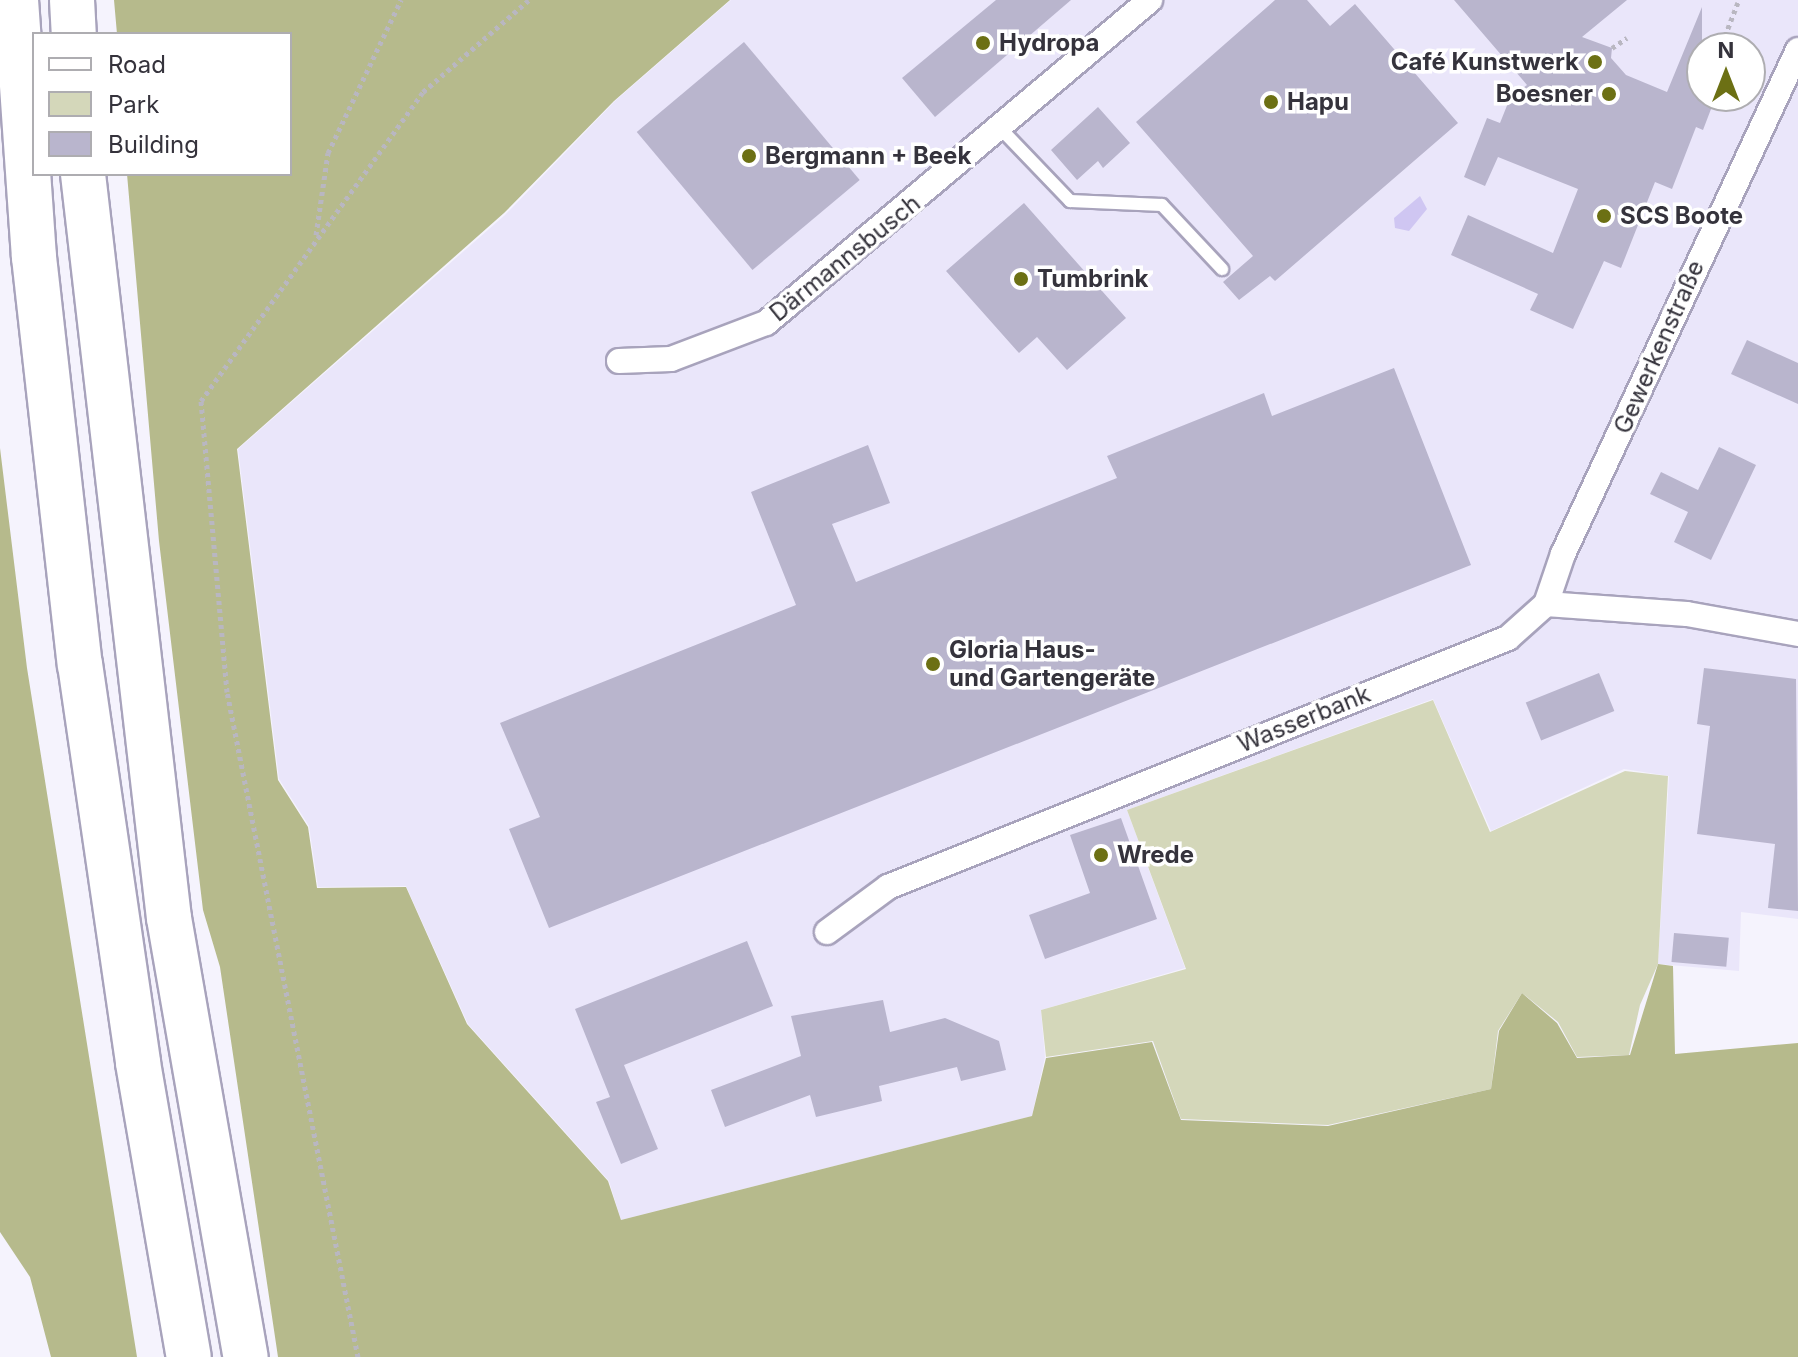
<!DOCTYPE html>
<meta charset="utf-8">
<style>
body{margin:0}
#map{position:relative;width:1798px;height:1357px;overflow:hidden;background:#f5f3fd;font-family:Inter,sans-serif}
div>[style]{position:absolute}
.built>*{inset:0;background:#eae6fa}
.green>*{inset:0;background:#d4d7ba}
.forest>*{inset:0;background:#b6ba8c}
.water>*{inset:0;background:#cfc6f2}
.building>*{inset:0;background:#b9b5cd;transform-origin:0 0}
.path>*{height:5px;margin-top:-2.5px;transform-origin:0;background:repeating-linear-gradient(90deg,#b9b7c1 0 4px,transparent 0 8px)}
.roads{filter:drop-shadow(2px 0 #a8a3bc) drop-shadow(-2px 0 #a8a3bc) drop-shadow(0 2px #a8a3bc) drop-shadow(0 -2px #a8a3bc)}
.service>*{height:12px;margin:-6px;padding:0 6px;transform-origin:6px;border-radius:6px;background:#fff}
.minor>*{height:24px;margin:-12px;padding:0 12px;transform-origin:12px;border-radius:12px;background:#fff}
.motorway>*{height:44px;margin:-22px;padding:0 22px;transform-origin:22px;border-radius:22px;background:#fff}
.dots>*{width:22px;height:22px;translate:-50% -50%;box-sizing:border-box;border:4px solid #fff;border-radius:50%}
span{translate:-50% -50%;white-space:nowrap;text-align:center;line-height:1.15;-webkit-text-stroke:7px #fff;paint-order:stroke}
.poi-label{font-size:24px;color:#35333c;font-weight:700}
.left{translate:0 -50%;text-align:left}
.right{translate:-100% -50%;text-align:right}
.street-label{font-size:24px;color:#35333c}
.legend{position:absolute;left:32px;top:32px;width:260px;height:144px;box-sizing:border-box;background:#fff;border:2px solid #aeadb1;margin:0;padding:10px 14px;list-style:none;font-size:24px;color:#35333c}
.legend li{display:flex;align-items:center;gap:16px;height:40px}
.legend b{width:40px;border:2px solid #aeadb1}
.north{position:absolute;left:1686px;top:32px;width:80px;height:80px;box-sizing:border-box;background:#fff;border:2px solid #aeadb1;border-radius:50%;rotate:0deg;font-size:22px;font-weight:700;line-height:32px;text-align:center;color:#35333c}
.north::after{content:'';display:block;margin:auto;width:28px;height:36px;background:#6c7014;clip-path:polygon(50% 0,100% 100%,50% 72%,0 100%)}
</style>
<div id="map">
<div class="built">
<i style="clip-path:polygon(evenodd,731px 0,1798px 0,1798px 919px,1741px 912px,1739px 971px,1658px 964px,1669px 776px,1624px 769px,1491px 831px,1433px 699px,1127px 810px,1185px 968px,1041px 1010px,1045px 1057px,1032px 1116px,621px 1220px,609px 1181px,468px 1024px,406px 886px,318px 887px,309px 826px,279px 779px,238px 449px,505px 215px,615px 101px,731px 0,1702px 48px,1750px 48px,1750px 96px,1702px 96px,1702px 48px)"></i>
</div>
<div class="green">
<i style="clip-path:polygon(1433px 700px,1490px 832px,1625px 771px,1668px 776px,1658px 964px,1640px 1005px,1629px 1055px,1577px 1057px,1558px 1022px,1522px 993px,1498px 1031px,1491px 1089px,1328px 1125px,1181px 1119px,1153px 1041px,1046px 1057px,1041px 1010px,1186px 969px,1127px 810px)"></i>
</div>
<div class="forest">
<i style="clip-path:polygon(114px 0,730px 0,614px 101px,504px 213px,237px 449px,278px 780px,308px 827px,317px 888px,406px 887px,467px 1024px,608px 1181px,621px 1220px,1032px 1116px,1046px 1058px,1152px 1042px,1181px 1120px,1328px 1126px,1491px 1089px,1499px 1031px,1522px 993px,1557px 1023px,1577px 1058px,1630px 1055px,1658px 964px,1673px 966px,1675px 1054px,1798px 1043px,1798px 1357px,278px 1357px,220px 967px,203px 910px,159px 541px,127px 174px,290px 174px,290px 34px,117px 34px)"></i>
<i style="clip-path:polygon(0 448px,27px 668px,137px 1357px,51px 1357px,30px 1277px,0 1232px)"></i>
</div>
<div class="water">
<i style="clip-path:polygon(1420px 196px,1427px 209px,1409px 231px,1395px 228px,1394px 218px)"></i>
</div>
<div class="building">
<i style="clip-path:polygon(996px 0,1071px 0,935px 117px,902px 78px)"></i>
<i style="clip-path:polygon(1275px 0,1307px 0,1330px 26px,1355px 4px,1458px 123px,1275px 281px,1270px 276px,1239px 300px,1223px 282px,1253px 256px,1136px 122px)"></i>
<i style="clip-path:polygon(1454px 0,1627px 0,1582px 37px,1612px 48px,1611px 58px,1626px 75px,1667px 92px,1702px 7px,1702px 96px,1716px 96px,1703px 130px,1696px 127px,1672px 189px,1655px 182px,1621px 268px,1604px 261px,1573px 329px,1530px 310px,1538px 294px,1451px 255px,1468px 215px,1553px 253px,1578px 189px,1498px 157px,1485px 186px,1464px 177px,1487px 118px,1500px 123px,1510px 98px,1527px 85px)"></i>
<i style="left:744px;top:42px;width:180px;height:140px;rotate:50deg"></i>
<i style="clip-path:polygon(1098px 107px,1130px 143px,1103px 168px,1098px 161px,1077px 180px,1051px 150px)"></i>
<i style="clip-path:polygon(1024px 203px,1126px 318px,1067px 370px,1037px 337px,1019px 353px,946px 271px)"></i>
<i style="clip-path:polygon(1747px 340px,1798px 363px,1798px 404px,1731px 374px)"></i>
<i style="clip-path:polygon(1394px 368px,1471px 565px,549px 928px,509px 829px,540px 817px,500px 723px,796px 605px,751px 492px,868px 445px,890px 503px,832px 524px,856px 582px,1117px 478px,1107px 456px,1264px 393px,1272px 416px)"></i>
<i style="clip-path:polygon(1719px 447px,1756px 465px,1711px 560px,1674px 542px,1688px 512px,1650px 494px,1661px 472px,1698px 490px)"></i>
<i style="clip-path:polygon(1704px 668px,1796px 679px,1798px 911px,1768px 908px,1775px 844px,1697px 834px,1710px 726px,1697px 724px)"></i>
<i style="left:1599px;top:673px;width:41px;height:79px;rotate:68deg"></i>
<i style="clip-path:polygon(1121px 818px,1157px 919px,1045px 959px,1029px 915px,1090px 893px,1070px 835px)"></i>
<i style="left:1674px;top:933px;width:55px;height:29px;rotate:5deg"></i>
<i style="clip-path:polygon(747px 941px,773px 1006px,624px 1065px,658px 1149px,621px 1164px,596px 1102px,610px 1097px,575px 1009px)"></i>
<i style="clip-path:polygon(883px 1000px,890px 1032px,945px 1018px,999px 1041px,1006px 1070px,961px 1081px,957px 1067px,879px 1086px,882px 1101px,816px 1117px,810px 1095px,725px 1127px,711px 1090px,801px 1056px,791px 1016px)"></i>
</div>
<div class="path">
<i style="left:1725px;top:36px;width:36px;rotate:-69deg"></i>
<i style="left:1612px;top:48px;width:18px;rotate:-34deg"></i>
<i style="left:316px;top:235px;width:83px;rotate:-81.7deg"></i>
<i style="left:328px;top:153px;width:170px;rotate:-64.5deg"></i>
<i style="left:358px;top:1357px;width:678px;rotate:-101.14deg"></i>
<i style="left:227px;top:692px;width:292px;rotate:-95.1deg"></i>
<i style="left:201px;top:401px;width:380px;rotate:-54.3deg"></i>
<i style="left:423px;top:92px;width:140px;rotate:-41deg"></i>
</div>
<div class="roads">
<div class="service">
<i style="left:1001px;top:129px;width:100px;rotate:46.2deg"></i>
<i style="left:1070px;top:201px;width:92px;rotate:2.5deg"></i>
<i style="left:1162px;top:205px;width:88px;rotate:46.8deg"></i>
</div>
<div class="minor">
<i style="left:619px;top:361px;width:52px;rotate:-2.2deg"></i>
<i style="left:671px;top:359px;width:102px;rotate:-20.8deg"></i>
<i style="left:766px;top:323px;width:502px;rotate:-40.07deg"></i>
<i style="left:1546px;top:604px;width:53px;rotate:-71.2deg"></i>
<i style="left:1563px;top:554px;width:556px;rotate:-65deg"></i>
<i style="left:827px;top:932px;width:76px;rotate:-36.4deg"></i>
<i style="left:888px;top:887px;width:668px;rotate:-21.88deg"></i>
<i style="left:1508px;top:638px;width:51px;rotate:-41.8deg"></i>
<i style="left:1546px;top:604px;width:141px;rotate:4.1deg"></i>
<i style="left:1687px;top:614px;width:113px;rotate:10.2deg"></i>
</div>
<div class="motorway">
<i style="left:16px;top:0;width:258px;rotate:86deg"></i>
<i style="left:34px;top:257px;width:410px;rotate:83.6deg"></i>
<i style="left:80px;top:664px;width:403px;rotate:81.7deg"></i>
<i style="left:138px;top:1063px;width:298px;rotate:80.2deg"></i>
<i style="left:72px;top:0;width:34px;rotate:87deg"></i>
<i style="left:83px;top:174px;width:749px;rotate:83.41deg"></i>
<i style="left:169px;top:918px;width:446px;rotate:80.1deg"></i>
</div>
</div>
<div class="dots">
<i style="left:983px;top:43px;background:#6c7014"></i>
<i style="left:1595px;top:62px;background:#6c7014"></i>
<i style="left:1609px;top:94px;background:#6c7014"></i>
<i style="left:1271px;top:102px;background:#6c7014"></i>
<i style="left:749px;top:156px;background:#6c7014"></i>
<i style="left:1604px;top:216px;background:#6c7014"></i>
<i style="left:1021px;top:279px;background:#6c7014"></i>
<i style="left:933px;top:664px;background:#6c7014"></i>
<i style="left:1101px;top:855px;background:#6c7014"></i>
</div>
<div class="poi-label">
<span class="left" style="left:999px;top:43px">Hydropa</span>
<span class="right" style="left:1579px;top:62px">Café Kunstwerk</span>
<span class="right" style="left:1593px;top:94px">Boesner</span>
<span class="left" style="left:1287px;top:102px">Hapu</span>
<span class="left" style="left:765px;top:156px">Bergmann + Beek</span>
<span class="left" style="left:1620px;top:216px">SCS Boote</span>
<span class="left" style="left:1037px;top:279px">Tumbrink</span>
<span class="left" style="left:949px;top:664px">Gloria Haus-<br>und Gartengeräte</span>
<span class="left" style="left:1117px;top:855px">Wrede</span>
</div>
<div class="street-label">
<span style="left:845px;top:258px;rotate:-39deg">Därmannsbusch</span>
<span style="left:1659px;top:347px;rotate:-66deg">Gewerkenstraße</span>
<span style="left:1304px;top:719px;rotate:-22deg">Wasserbank</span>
</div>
<ul class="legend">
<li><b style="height:10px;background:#fff"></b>Road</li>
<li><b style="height:22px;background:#d4d7ba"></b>Park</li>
<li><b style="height:22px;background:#b9b5cd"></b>Building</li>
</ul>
<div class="north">N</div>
</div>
